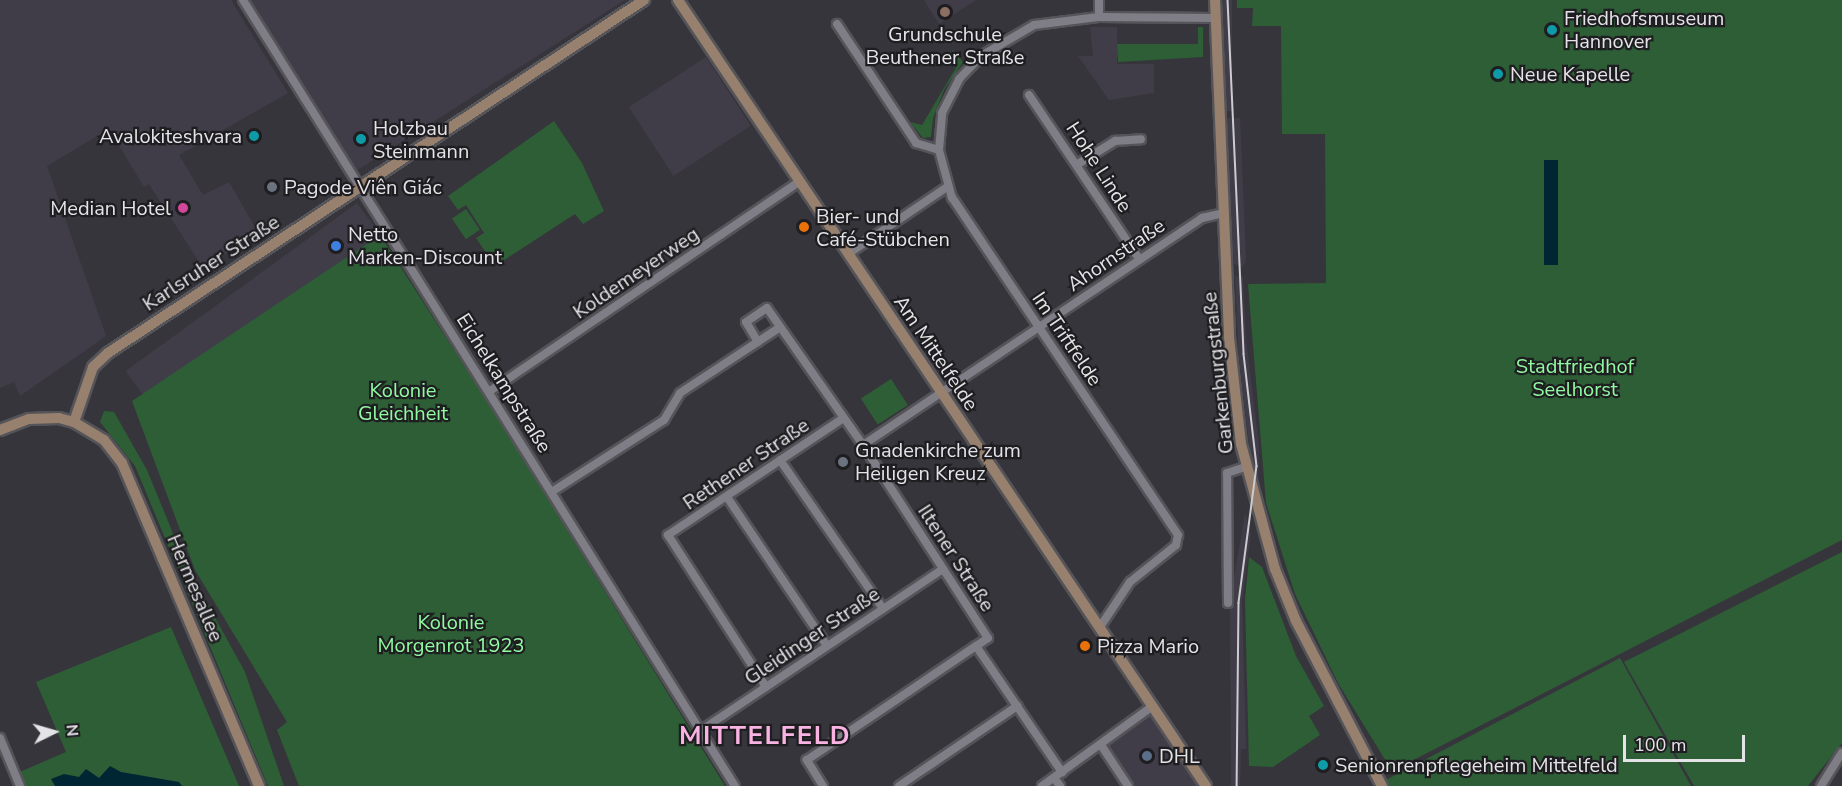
<!DOCTYPE html>
<meta charset="utf-8">
<style>
body{margin:0}
#map{position:relative;width:1842px;height:786px;overflow:hidden;background:#36353b;font-family:"Nunito Sans",sans-serif}
div>[style]{position:absolute}
.built>*{inset:0;background:#403d49;transform-origin:0 0}
.green>*{inset:0;background:#2d5e36;transform-origin:0 0}
.water>*{inset:0;background:#002633;transform-origin:0 0}
.roads{filter:drop-shadow(2px 0 #555459) drop-shadow(-2px 0 #555459) drop-shadow(0 2px #555459) drop-shadow(0 -2px #555459)}
.street>*{height:8px;margin:-4px;padding:0 4px;transform-origin:4px;border-radius:4px;background:#7f7d85}
.secondary>*{height:10px;margin:-5px;padding:0 5px;transform-origin:5px;border-radius:5px;background:#97806e}
.tram>*{height:1.5px;margin:-0.75px;padding:0 0.75px;transform-origin:0.75px;border-radius:0.75px;background:#cccbcf}
.dots>*{width:16px;height:16px;translate:-50% -50%;box-sizing:border-box;border:3px solid #1e1d20;border-radius:50%}
span{translate:-50% -50%;white-space:nowrap;text-align:center;line-height:1.15;-webkit-text-stroke:4.5px #1e1d20;paint-order:stroke}
.poi-label{font-size:20px;color:#e4e3e7}
.left{translate:0 -50%;text-align:left}
.right{translate:-100% -50%;text-align:right}
.street-label{font-size:20px;color:#e4e3e7}
.park-label{font-size:20px;color:#91f9a2}
.district-label{font-size:26px;color:#f8b3e3;font-weight:700;letter-spacing:1.5px}
.north{position:absolute;left:24px;top:702px;width:60px;height:60px;-webkit-text-stroke:4px #1e1d20;paint-order:stroke;rotate:85deg;font-size:16px;font-weight:700;line-height:24px;text-align:center;color:#e4e3e7}
.north::after{content:'';display:block;margin:auto;width:21px;height:27px;background:#e4e3e7;clip-path:polygon(50% 0,100% 100%,50% 72%,0 100%)}
.scale{position:absolute;left:1623px;top:735px;width:122px;height:27px;box-sizing:border-box;border:3px solid #e4e3e7;border-top:0;padding-left:8px;font-size:18px;line-height:21px;white-space:nowrap;color:#e4e3e7;-webkit-text-stroke:4px #1e1d20;paint-order:stroke}
</style>
<div id="map">
<div class="built">
<i style="clip-path:polygon(0 0,231px 0,288px 93px,179px 155px,203px 195px,229px 182px,259px 234px,203px 268px,149px 184px,144px 187px,109px 129px,47px 166px,106px 336px,20px 396px,14px 382px,0 388px)"></i>
<i style="clip-path:polygon(250px 0,625px 0,356px 171px)"></i>
<i style="clip-path:polygon(924px 0,976px 0,939px 24px)"></i>
<i style="left:1223px;top:0;width:9px;height:111px"></i>
<i style="clip-path:polygon(1090px 27px,1117px 27px,1117px 64px,1154px 64px,1154px 93px,1109px 100px,1078px 56px,1093px 56px)"></i>
<i style="left:706px;top:57px;width:82px;height:92px;rotate:57deg"></i>
<i style="clip-path:polygon(1225px 118px,1240px 118px,1246px 261px,1243px 267px,1231px 263px)"></i>
<i style="left:357px;top:203px;width:39px;height:286px;rotate:54deg"></i>
<i style="clip-path:polygon(1235px 276px,1243px 276px,1246px 338px,1259px 445px,1258px 487px,1251px 462px,1239px 358px)"></i>
<i style="clip-path:polygon(1245px 513px,1251px 534px,1242px 601px,1246px 749px,1241px 749px,1240px 786px,1231px 786px,1230px 601px)"></i>
<i style="clip-path:polygon(1153px 706px,1206px 786px,1128px 786px,1101px 745px)"></i>
</div>
<div class="green">
<i style="clip-path:polygon(1237px 0,1842px 0,1842px 540px,1392px 771px,1338px 683px,1295px 594px,1266px 503px,1248px 284px,1326px 283px,1325px 134px,1282px 134px,1281px 26px,1252px 26px,1253px 8px,1237px 8px)"></i>
<i style="clip-path:polygon(1198px 27px,1203px 27px,1203px 57px,1118px 62px,1117px 44px,1198px 44px)"></i>
<i style="clip-path:polygon(953px 50px,963px 62px,944px 90px,933px 118px,931px 137px,923px 138px,910px 122px,922px 125px,957px 66px,946px 59px)"></i>
<i style="clip-path:polygon(554px 121px,582px 163px,604px 211px,583px 224px,575px 214px,495px 266px,476px 238px,484px 233px,466px 205px,458px 210px,448px 196px)"></i>
<i style="left:466px;top:209px;width:25px;height:17px;rotate:56deg"></i>
<i style="clip-path:polygon(380px 235px,499px 420px,725px 786px,299px 786px,277px 730px,287px 722px,195px 570px,132px 401px)"></i>
<i style="left:891px;top:379px;width:31px;height:36px;rotate:57deg"></i>
<i style="clip-path:polygon(104px 411px,114px 412px,147px 470px,186px 565px,245px 672px,284px 786px,268px 786px,135px 466px,100px 422px)"></i>
<i style="clip-path:polygon(1842px 552px,1842px 743px,1808px 786px,1694px 786px,1624px 662px)"></i>
<i style="clip-path:polygon(1249px 557px,1262px 567px,1296px 656px,1324px 706px,1309px 716px,1320px 735px,1273px 767px,1249px 766px,1245px 599px)"></i>
<i style="clip-path:polygon(171px 627px,239px 786px,20px 786px,15px 774px,66px 752px,36px 682px)"></i>
<i style="clip-path:polygon(1620px 658px,1691px 786px,1382px 786px,1380px 783px)"></i>
</div>
<div class="water">
<i style="left:1544px;top:160px;width:14px;height:105px"></i>
<i style="clip-path:polygon(110px 766px,121px 772px,179px 782px,182px 786px,55px 786px,51px 779px,64px 774px,79px 777px,86px 769px,99px 778px)"></i>
</div>
<div class="roads">
<div class="street">
<i style="left:243px;top:0;width:927px;rotate:57.96deg"></i>
<i style="left:1099px;top:0;width:17px;rotate:90deg"></i>
<i style="left:837px;top:24px;width:143px;rotate:56.4deg"></i>
<i style="left:916px;top:143px;width:24px;rotate:17deg"></i>
<i style="left:1029px;top:95px;width:197px;rotate:56.1deg"></i>
<i style="left:1078px;top:164px;width:44px;rotate:-31.9deg"></i>
<i style="left:1115px;top:141px;width:26px;rotate:-4deg"></i>
<i style="left:848px;top:254px;width:120px;rotate:-34.1deg"></i>
<i style="left:758px;top:342px;width:23px;rotate:-121deg"></i>
<i style="left:746px;top:322px;width:25px;rotate:-34deg"></i>
<i style="left:767px;top:308px;width:167px;rotate:55deg"></i>
<i style="left:863px;top:445px;width:230px;rotate:57.1deg"></i>
<i style="left:988px;top:638px;width:14px;rotate:146deg"></i>
<i style="left:976px;top:646px;width:153px;rotate:55.7deg"></i>
<i style="left:490px;top:391px;width:374px;rotate:-34.1deg"></i>
<i style="left:863px;top:445px;width:408px;rotate:-33.8deg"></i>
<i style="left:1202px;top:218px;width:23px;rotate:-13deg"></i>
<i style="left:780px;top:460px;width:181px;rotate:55.3deg"></i>
<i style="left:553px;top:491px;width:132px;rotate:-32.6deg"></i>
<i style="left:664px;top:420px;width:31px;rotate:-59deg"></i>
<i style="left:680px;top:393px;width:118px;rotate:-33.3deg"></i>
<i style="left:727px;top:497px;width:179px;rotate:56.1deg"></i>
<i style="left:1228px;top:603px;width:130px;rotate:-90.4deg"></i>
<i style="left:1227px;top:473px;width:20px;rotate:-18deg"></i>
<i style="left:1100px;top:627px;width:54px;rotate:-56.3deg"></i>
<i style="left:1130px;top:582px;width:59px;rotate:-38.8deg"></i>
<i style="left:1176px;top:545px;width:10px;rotate:-79deg"></i>
<i style="left:1178px;top:535px;width:406px;rotate:-123.8deg"></i>
<i style="left:952px;top:198px;width:50px;rotate:-105.2deg"></i>
<i style="left:939px;top:150px;width:37px;rotate:-85deg"></i>
<i style="left:942px;top:113px;width:38px;rotate:-63deg"></i>
<i style="left:959px;top:79px;width:32px;rotate:-46deg"></i>
<i style="left:981px;top:56px;width:61px;rotate:-30.3deg"></i>
<i style="left:1034px;top:25px;width:65px;rotate:-7deg"></i>
<i style="left:1099px;top:17px;width:116px;rotate:0.5deg"></i>
<i style="left:766px;top:687px;width:181px;rotate:-122.8deg"></i>
<i style="left:668px;top:535px;width:209px;rotate:-33.7deg"></i>
<i style="left:700px;top:731px;width:292px;rotate:-33.7deg"></i>
<i style="left:0;top:738px;width:52px;rotate:67.4deg"></i>
<i style="left:1101px;top:745px;width:49px;rotate:56.6deg"></i>
<i style="left:1054px;top:778px;width:10px;rotate:53deg"></i>
<i style="left:823px;top:786px;width:31px;rotate:-122deg"></i>
<i style="left:807px;top:760px;width:204px;rotate:-34deg"></i>
<i style="left:899px;top:786px;width:143px;rotate:-34.1deg"></i>
<i style="left:1042px;top:786px;width:137px;rotate:-35.8deg"></i>
<i style="left:1821px;top:786px;width:39px;rotate:-58deg"></i>
</div>
<div class="secondary">
<i style="left:678px;top:0;width:947px;rotate:56.11deg"></i>
<i style="left:1215px;top:0;width:337px;rotate:87.6deg"></i>
<i style="left:1229px;top:337px;width:108px;rotate:83.6deg"></i>
<i style="left:1241px;top:444px;width:130px;rotate:74.8deg"></i>
<i style="left:1275px;top:569px;width:56px;rotate:68deg"></i>
<i style="left:1296px;top:621px;width:186px;rotate:62.5deg"></i>
<i style="left:74px;top:422px;width:58px;rotate:-70.9deg"></i>
<i style="left:93px;top:367px;width:21px;rotate:-43deg"></i>
<i style="left:108px;top:353px;width:642px;rotate:-33.37deg"></i>
<i style="left:0;top:430px;width:31px;rotate:-21deg"></i>
<i style="left:29px;top:419px;width:30px;rotate:-2deg"></i>
<i style="left:59px;top:418px;width:16px;rotate:15deg"></i>
<i style="left:74px;top:422px;width:35px;rotate:31deg"></i>
<i style="left:104px;top:440px;width:29px;rotate:52deg"></i>
<i style="left:122px;top:463px;width:351px;rotate:67deg"></i>
</div>
</div>
<div class="tram">
<i style="left:1228px;top:0;width:354px;rotate:87.4deg"></i>
<i style="left:1244px;top:354px;width:113px;rotate:83.4deg"></i>
<i style="left:1257px;top:466px;width:138px;rotate:97.5deg"></i>
<i style="left:1239px;top:603px;width:183px;rotate:90.6deg"></i>
</div>
<div class="dots">
<i style="left:945px;top:12px;background:#8d6e63"></i>
<i style="left:1552px;top:30px;background:#0f9aa8"></i>
<i style="left:1498px;top:74px;background:#0f9aa8"></i>
<i style="left:254px;top:136px;background:#0f9aa8"></i>
<i style="left:361px;top:139px;background:#0f9aa8"></i>
<i style="left:272px;top:187px;background:#6b7280"></i>
<i style="left:183px;top:208px;background:#d1479c"></i>
<i style="left:804px;top:227px;background:#e8710a"></i>
<i style="left:336px;top:246px;background:#3f7fe0"></i>
<i style="left:843px;top:462px;background:#6b7280"></i>
<i style="left:1085px;top:646px;background:#e8710a"></i>
<i style="left:1147px;top:756px;background:#5c6f8a"></i>
<i style="left:1323px;top:765px;background:#0f9aa8"></i>
</div>
<div class="poi-label">
<span class="left" style="left:1564px;top:30px">Friedhofsmuseum<br>Hannover</span>
<span style="left:945px;top:46px">Grundschule<br>Beuthener Straße</span>
<span class="left" style="left:1510px;top:74px">Neue Kapelle</span>
<span class="left" style="left:373px;top:140px">Holzbau<br>Steinmann</span>
<span class="right" style="left:242px;top:136px">Avalokiteshvara</span>
<span class="left" style="left:284px;top:187px">Pagode Viên Giác</span>
<span class="right" style="left:171px;top:208px">Median Hotel</span>
<span class="left" style="left:816px;top:228px">Bier- und<br>Café-Stübchen</span>
<span class="left" style="left:348px;top:246px">Netto<br>Marken-Discount</span>
<span class="left" style="left:855px;top:462px">Gnadenkirche zum<br>Heiligen Kreuz</span>
<span class="left" style="left:1097px;top:646px">Pizza Mario</span>
<span class="left" style="left:1159px;top:756px">DHL</span>
<span class="left" style="left:1335px;top:765px">Senionrenpflegeheim Mittelfeld</span>
</div>
<div class="street-label">
<span style="left:1099px;top:167px;rotate:57deg">Hohe Linde</span>
<span style="left:1116px;top:255px;rotate:-34deg">Ahornstraße</span>
<span style="left:211px;top:263px;rotate:-33deg">Karlsruher Straße</span>
<span style="left:636px;top:273px;rotate:-34deg">Koldemeyerweg</span>
<span style="left:1067px;top:339px;rotate:56deg">Im Triftfelde</span>
<span style="left:936px;top:353px;rotate:56deg">Am Mittelfelde</span>
<span style="left:1218px;top:373px;rotate:-96deg">Garkenburgstraße</span>
<span style="left:504px;top:383px;rotate:58deg">Eichelkampstraße</span>
<span style="left:746px;top:464px;rotate:-34deg">Rethener Straße</span>
<span style="left:956px;top:558px;rotate:57deg">Iltener Straße</span>
<span style="left:195px;top:588px;rotate:67deg">Hermesallee</span>
<span style="left:812px;top:636px;rotate:-34deg">Gleidinger Straße</span>
</div>
<div class="park-label">
<span style="left:1575px;top:378px">Stadtfriedhof<br>Seelhorst</span>
<span style="left:403px;top:402px">Kolonie<br>Gleichheit</span>
<span style="left:451px;top:634px">Kolonie<br>Morgenrot 1923</span>
</div>
<div class="district-label">
<span style="left:765px;top:736px">MITTELFELD</span>
</div>
<div class="north">N</div>
<div class="scale">100 m</div>
</div>
